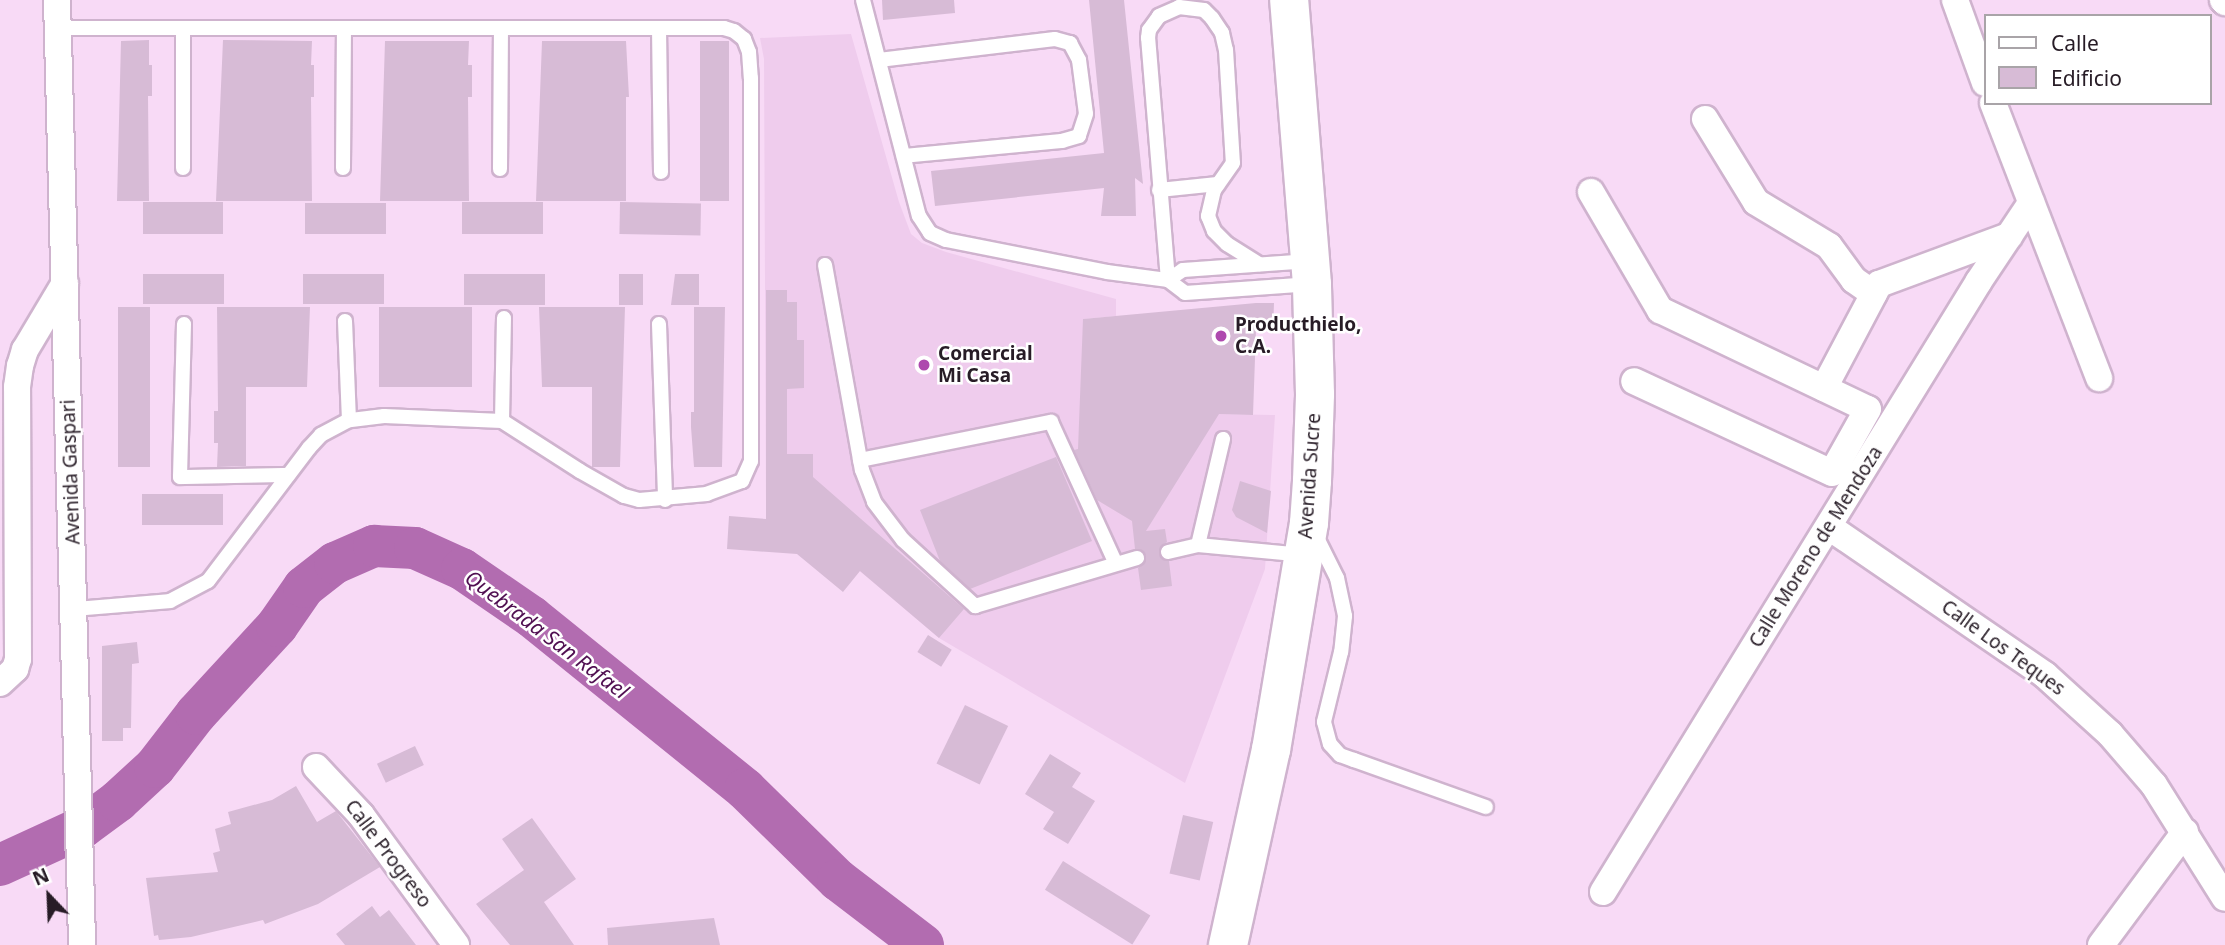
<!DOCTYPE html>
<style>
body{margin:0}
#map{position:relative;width:2225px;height:945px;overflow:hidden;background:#f8daf6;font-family:"Noto Sans",sans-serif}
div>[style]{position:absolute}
.built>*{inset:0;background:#efcced}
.river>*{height:42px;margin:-21px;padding:0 21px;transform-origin:21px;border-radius:21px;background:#b26cb0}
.building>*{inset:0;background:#d7bbd6;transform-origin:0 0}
.roads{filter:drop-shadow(2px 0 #cfb3ce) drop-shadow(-2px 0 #cfb3ce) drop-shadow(0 2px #cfb3ce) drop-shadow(0 -2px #cfb3ce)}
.lane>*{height:14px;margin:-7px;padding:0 7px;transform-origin:7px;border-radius:7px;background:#fff}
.street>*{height:26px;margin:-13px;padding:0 13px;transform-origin:13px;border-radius:13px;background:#fff}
.secondary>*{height:38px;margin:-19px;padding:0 19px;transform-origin:19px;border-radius:19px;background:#fff}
.dots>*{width:19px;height:19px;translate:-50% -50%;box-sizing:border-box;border:4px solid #fff;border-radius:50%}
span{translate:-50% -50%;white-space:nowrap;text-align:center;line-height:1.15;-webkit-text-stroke:5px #fff;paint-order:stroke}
.poi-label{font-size:19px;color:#271c26;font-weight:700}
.left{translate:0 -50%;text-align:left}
.street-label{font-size:19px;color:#271c26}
.water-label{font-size:21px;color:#500f51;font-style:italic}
.legend{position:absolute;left:1984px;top:14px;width:228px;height:91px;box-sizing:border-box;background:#fff;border:2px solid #a9a4a8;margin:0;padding:9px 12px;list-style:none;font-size:21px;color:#271c26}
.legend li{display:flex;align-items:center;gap:14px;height:35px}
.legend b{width:35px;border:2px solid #a9a4a8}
.north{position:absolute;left:14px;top:861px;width:70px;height:70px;-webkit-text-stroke:5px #fff;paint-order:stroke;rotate:337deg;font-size:19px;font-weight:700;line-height:28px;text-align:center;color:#271c26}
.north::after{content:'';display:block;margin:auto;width:24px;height:32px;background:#271c26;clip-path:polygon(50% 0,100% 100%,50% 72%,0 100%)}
</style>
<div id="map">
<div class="built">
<i style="clip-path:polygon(851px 34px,899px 202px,911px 234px,922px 243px,946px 252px,1116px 299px,1116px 316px,1083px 319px,1219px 414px,1275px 415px,1265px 569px,1185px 783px,939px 638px,784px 507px,766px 507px,764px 59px,760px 38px)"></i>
</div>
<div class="river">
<i style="left:0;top:865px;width:91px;rotate:-24.6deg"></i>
<i style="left:83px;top:827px;width:44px;rotate:-36.6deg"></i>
<i style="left:118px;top:801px;width:50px;rotate:-42.6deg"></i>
<i style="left:155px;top:767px;width:67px;rotate:-52.3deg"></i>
<i style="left:196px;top:714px;width:120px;rotate:-47.4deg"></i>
<i style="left:277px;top:626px;width:47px;rotate:-55.3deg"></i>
<i style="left:304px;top:587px;width:39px;rotate:-38deg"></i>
<i style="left:335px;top:563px;width:43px;rotate:-23.6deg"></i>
<i style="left:374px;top:546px;width:41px;rotate:2.8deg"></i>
<i style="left:415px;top:548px;width:51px;rotate:24.1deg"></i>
<i style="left:462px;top:569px;width:85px;rotate:34.4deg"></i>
<i style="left:532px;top:617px;width:274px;rotate:38.9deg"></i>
<i style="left:745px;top:789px;width:130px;rotate:44.4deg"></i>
<i style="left:838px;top:880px;width:107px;rotate:37.4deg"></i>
</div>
<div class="building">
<i style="clip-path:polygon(882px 0,954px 0,955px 13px,883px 20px)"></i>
<i style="clip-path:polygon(1089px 0,1124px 0,1143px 184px,1135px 178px,1136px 216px,1101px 216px,1104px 188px,935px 206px,931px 171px,1104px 153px)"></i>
<i style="clip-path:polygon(149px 40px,149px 65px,152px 65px,152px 96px,148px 96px,149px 201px,117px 201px,121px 41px)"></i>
<i style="clip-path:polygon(223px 40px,312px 41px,311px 65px,314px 65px,314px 97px,311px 97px,312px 201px,216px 201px)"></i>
<i style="clip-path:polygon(385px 41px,469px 41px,468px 65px,472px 65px,472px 97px,468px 97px,469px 201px,380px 201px)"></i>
<i style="clip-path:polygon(542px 41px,626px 41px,629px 97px,626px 97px,626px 201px,536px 201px)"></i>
<i style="left:700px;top:41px;width:29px;height:160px"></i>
<i style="left:143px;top:202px;width:80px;height:32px"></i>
<i style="left:543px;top:202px;width:32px;height:81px;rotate:90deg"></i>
<i style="left:620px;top:202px;width:81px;height:32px;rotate:1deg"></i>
<i style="left:305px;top:203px;width:81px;height:31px"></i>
<i style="left:143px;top:274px;width:81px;height:30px"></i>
<i style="left:303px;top:274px;width:81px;height:30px"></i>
<i style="left:464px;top:274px;width:81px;height:31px"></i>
<i style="left:619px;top:274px;width:24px;height:31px"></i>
<i style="clip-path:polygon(675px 274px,699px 274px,699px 305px,671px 305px)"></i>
<i style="clip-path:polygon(766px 290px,787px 290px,787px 302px,797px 302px,797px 340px,804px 340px,804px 388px,787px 389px,787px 454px,813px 454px,813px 477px,964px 609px,939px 638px,860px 571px,843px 592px,797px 554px,727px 549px,729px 516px,766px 519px)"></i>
<i style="clip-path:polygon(1256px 303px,1274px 303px,1273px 330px,1256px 330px,1253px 415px,1219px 414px,1146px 531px,1165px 529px,1167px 542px,1161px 546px,1159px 554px,1162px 559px,1169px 561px,1172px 586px,1141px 590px,1138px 568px,1144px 564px,1146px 556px,1143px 551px,1135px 549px,1132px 521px,1097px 500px,1074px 450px,1078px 449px,1083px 319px)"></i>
<i style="left:118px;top:307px;width:32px;height:160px"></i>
<i style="clip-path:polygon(217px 307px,310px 307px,307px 387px,246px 387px,246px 466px,217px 467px,218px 443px,214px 443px,214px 411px,218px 411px)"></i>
<i style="left:379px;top:307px;width:93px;height:80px"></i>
<i style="clip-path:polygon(539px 307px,625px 307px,620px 467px,592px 467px,592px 387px,542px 387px)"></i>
<i style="clip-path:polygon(694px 307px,725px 307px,722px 467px,694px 467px,691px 427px,691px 412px,694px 412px)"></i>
<i style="clip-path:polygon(1056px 457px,1092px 541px,970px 589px,940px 561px,920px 510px)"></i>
<i style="clip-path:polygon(1240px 481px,1271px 491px,1267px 533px,1236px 517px,1232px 510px)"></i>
<i style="left:142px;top:494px;width:81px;height:31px"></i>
<i style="left:928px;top:635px;width:28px;height:20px;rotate:32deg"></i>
<i style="clip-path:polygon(137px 642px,139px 663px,132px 664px,131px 728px,123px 728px,123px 741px,102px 741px,102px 646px)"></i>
<i style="left:965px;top:705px;width:48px;height:65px;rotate:26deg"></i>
<i style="left:415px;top:746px;width:21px;height:42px;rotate:65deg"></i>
<i style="clip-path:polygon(1050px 754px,1081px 773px,1072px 787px,1095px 801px,1068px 844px,1043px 829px,1054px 812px,1025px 794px)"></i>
<i style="clip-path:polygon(296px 786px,317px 822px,336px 811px,380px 867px,318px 904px,265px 924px,263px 920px,191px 937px,159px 940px,158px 935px,154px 936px,146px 878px,218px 872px,213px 853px,220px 851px,215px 829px,231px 824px,228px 812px,272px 800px)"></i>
<i style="left:1183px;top:815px;width:31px;height:60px;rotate:13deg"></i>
<i style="clip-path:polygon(532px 818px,576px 879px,544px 902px,574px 945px,510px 945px,476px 904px,524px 870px,502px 839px)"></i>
<i style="left:1063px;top:861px;width:103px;height:34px;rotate:32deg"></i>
<i style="clip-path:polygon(372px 906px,380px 917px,389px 910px,416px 945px,345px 945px,336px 934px)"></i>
<i style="clip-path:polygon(714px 918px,720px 945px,608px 945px,607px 928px)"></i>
</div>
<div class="roads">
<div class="lane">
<i style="left:863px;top:0;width:223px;rotate:75.5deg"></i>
<i style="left:919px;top:216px;width:20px;rotate:57deg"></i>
<i style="left:930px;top:233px;width:17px;rotate:24deg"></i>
<i style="left:946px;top:240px;width:164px;rotate:11.2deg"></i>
<i style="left:1107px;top:272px;width:62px;rotate:7.5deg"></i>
<i style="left:1168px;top:280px;width:21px;rotate:37deg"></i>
<i style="left:1185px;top:293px;width:127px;rotate:-4.1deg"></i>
<i style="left:58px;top:28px;width:666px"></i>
<i style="left:724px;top:28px;width:10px;rotate:17deg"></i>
<i style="left:734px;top:31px;width:13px;rotate:39deg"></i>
<i style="left:744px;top:39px;width:14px;rotate:69deg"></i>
<i style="left:749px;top:52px;width:26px;rotate:86deg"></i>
<i style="left:751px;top:78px;width:383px;rotate:90deg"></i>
<i style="left:751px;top:461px;width:22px;rotate:114deg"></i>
<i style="left:742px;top:481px;width:37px;rotate:160deg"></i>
<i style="left:707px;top:494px;width:68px;rotate:175deg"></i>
<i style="left:639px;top:500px;width:16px;rotate:-165deg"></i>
<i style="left:624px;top:496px;width:51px;rotate:-150.4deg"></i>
<i style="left:580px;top:471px;width:93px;rotate:-147.3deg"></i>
<i style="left:502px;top:421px;width:118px;rotate:-177.6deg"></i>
<i style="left:384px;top:416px;width:35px;rotate:173deg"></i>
<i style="left:349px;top:420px;width:32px;rotate:152deg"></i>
<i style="left:321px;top:435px;width:18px;rotate:133deg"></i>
<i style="left:309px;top:448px;width:167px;rotate:127.2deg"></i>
<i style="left:208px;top:581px;width:43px;rotate:152.2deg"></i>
<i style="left:170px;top:601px;width:96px;rotate:175.2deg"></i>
<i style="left:183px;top:28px;width:140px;rotate:90deg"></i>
<i style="left:659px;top:28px;width:144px;rotate:89.2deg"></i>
<i style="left:879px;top:60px;width:177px;rotate:-6.8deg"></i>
<i style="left:1055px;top:39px;width:16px;rotate:15deg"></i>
<i style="left:1070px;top:43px;width:19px;rotate:62deg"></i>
<i style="left:1079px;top:60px;width:54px;rotate:82.6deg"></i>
<i style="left:1086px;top:114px;width:23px;rotate:108deg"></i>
<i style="left:1079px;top:136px;width:18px;rotate:164deg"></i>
<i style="left:1062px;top:141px;width:159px;rotate:174.6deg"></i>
<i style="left:343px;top:168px;width:139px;rotate:-89.6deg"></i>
<i style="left:500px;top:169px;width:140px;rotate:-89.6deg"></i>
<i style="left:1159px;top:190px;width:59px;rotate:-5.8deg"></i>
<i style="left:825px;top:265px;width:208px;rotate:79.8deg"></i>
<i style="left:862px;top:470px;width:34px;rotate:69deg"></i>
<i style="left:874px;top:502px;width:48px;rotate:52.7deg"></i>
<i style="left:903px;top:540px;width:98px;rotate:42.5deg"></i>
<i style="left:975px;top:606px;width:169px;rotate:-16.5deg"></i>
<i style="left:1168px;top:280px;width:243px;rotate:-94.7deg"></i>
<i style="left:1148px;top:38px;width:8px;rotate:-83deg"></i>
<i style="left:1149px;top:30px;width:17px;rotate:-54deg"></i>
<i style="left:1159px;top:16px;width:22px;rotate:-24deg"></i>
<i style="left:1179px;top:7px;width:25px;rotate:7deg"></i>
<i style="left:1204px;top:10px;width:11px;rotate:45deg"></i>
<i style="left:1212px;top:18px;width:18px;rotate:56deg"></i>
<i style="left:1222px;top:33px;width:17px;rotate:77deg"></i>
<i style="left:1226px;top:50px;width:113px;rotate:86.5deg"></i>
<i style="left:1233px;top:163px;width:33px;rotate:125deg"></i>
<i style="left:1214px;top:190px;width:27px;rotate:103deg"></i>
<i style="left:1208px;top:216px;width:16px;rotate:68deg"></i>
<i style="left:1214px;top:231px;width:18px;rotate:45deg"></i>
<i style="left:1227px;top:244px;width:38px;rotate:32deg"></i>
<i style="left:1168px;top:280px;width:18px;rotate:-34deg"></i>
<i style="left:1183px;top:270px;width:127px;rotate:-4.1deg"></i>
<i style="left:345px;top:321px;width:99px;rotate:87.7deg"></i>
<i style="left:184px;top:324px;width:153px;rotate:91.5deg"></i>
<i style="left:180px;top:477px;width:108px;rotate:-1.1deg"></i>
<i style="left:659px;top:324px;width:176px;rotate:88deg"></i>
<i style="left:502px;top:421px;width:103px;rotate:-88.9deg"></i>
<i style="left:860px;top:460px;width:195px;rotate:-11.3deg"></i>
<i style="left:1051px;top:422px;width:154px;rotate:65.4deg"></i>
<i style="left:1316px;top:536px;width:47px;rotate:63.4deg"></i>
<i style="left:1337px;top:578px;width:39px;rotate:78deg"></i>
<i style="left:1345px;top:616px;width:36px;rotate:96deg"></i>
<i style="left:1341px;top:652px;width:72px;rotate:103.7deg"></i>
<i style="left:1324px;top:722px;width:23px;rotate:75deg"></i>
<i style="left:1330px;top:744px;width:15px;rotate:48deg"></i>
<i style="left:1340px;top:755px;width:15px;rotate:20deg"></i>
<i style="left:1354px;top:760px;width:140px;rotate:19.6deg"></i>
<i style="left:1198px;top:545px;width:109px;rotate:-76.7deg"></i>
<i style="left:1168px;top:552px;width:31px;rotate:-13deg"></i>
<i style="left:1198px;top:545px;width:105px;rotate:5.4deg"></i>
</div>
<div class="street">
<i style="left:57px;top:0;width:945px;rotate:88.48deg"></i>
<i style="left:1955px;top:0;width:88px;rotate:70.1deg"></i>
<i style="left:2223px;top:0;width:3px;rotate:45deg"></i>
<i style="left:1993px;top:103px;width:295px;rotate:68.9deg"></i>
<i style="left:1705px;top:119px;width:97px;rotate:58.4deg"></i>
<i style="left:1756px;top:202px;width:85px;rotate:31.1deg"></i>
<i style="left:1829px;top:246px;width:42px;rotate:53.7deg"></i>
<i style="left:1854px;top:280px;width:24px;rotate:35deg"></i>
<i style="left:1591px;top:192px;width:137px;rotate:59.7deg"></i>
<i style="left:1660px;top:310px;width:230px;rotate:25.5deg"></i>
<i style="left:1868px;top:409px;width:73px;rotate:119.4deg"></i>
<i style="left:1832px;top:473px;width:218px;rotate:-155.1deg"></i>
<i style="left:1824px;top:388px;width:118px;rotate:-62.1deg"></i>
<i style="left:1879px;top:284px;width:139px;rotate:-20.3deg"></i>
<i style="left:1829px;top:527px;width:262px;rotate:34.4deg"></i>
<i style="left:2045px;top:675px;width:88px;rotate:42.2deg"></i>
<i style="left:2110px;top:734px;width:67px;rotate:49.2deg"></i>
<i style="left:2154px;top:785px;width:133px;rotate:57.9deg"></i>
<i style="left:0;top:683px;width:21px;rotate:-43deg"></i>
<i style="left:15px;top:669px;width:10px;rotate:-73deg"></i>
<i style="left:18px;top:659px;width:272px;rotate:-90.2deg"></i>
<i style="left:17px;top:387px;width:21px;rotate:-82deg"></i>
<i style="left:20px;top:366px;width:17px;rotate:-73deg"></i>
<i style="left:25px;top:350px;width:78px;rotate:-59.2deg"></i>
<i style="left:316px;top:767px;width:66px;rotate:46.8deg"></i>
<i style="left:361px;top:815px;width:161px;rotate:53.8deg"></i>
<i style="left:1603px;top:892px;width:717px;rotate:-58.39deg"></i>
<i style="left:1979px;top:281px;width:94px;rotate:-56.3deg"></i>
<i style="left:2101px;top:945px;width:141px;rotate:-53.4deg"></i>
</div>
<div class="secondary">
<i style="left:1228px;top:945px;width:200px;rotate:-77.6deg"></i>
<i style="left:1271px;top:750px;width:230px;rotate:-80.5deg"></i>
<i style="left:1309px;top:523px;width:42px;rotate:-85.9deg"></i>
<i style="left:1312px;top:481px;width:87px;rotate:-88deg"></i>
<i style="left:1315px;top:394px;width:110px;rotate:-91.6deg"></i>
<i style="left:1312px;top:284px;width:285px;rotate:-94.6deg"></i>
</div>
</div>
<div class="dots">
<i style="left:1221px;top:336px;background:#ae49ae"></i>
<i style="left:924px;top:365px;background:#ae49ae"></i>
</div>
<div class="poi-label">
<span class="left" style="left:1235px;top:336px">Producthielo,<br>C.A.</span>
<span class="left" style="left:938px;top:365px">Comercial<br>Mi Casa</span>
</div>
<div class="street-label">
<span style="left:71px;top:472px;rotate:-92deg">Avenida Gaspari</span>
<span style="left:1310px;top:476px;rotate:-86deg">Avenida Sucre</span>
<span style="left:1816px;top:547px;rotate:-58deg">Calle Moreno de Mendoza</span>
<span style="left:2003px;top:648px;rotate:36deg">Calle Los Teques</span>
<span style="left:388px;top:854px;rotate:53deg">Calle Progreso</span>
</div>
<div class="water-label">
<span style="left:547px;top:634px;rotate:37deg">Quebrada San Rafael</span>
</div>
<ul class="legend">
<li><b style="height:9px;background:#fff"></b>Calle</li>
<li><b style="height:19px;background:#d7bbd6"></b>Edificio</li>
</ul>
<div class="north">N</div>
</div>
